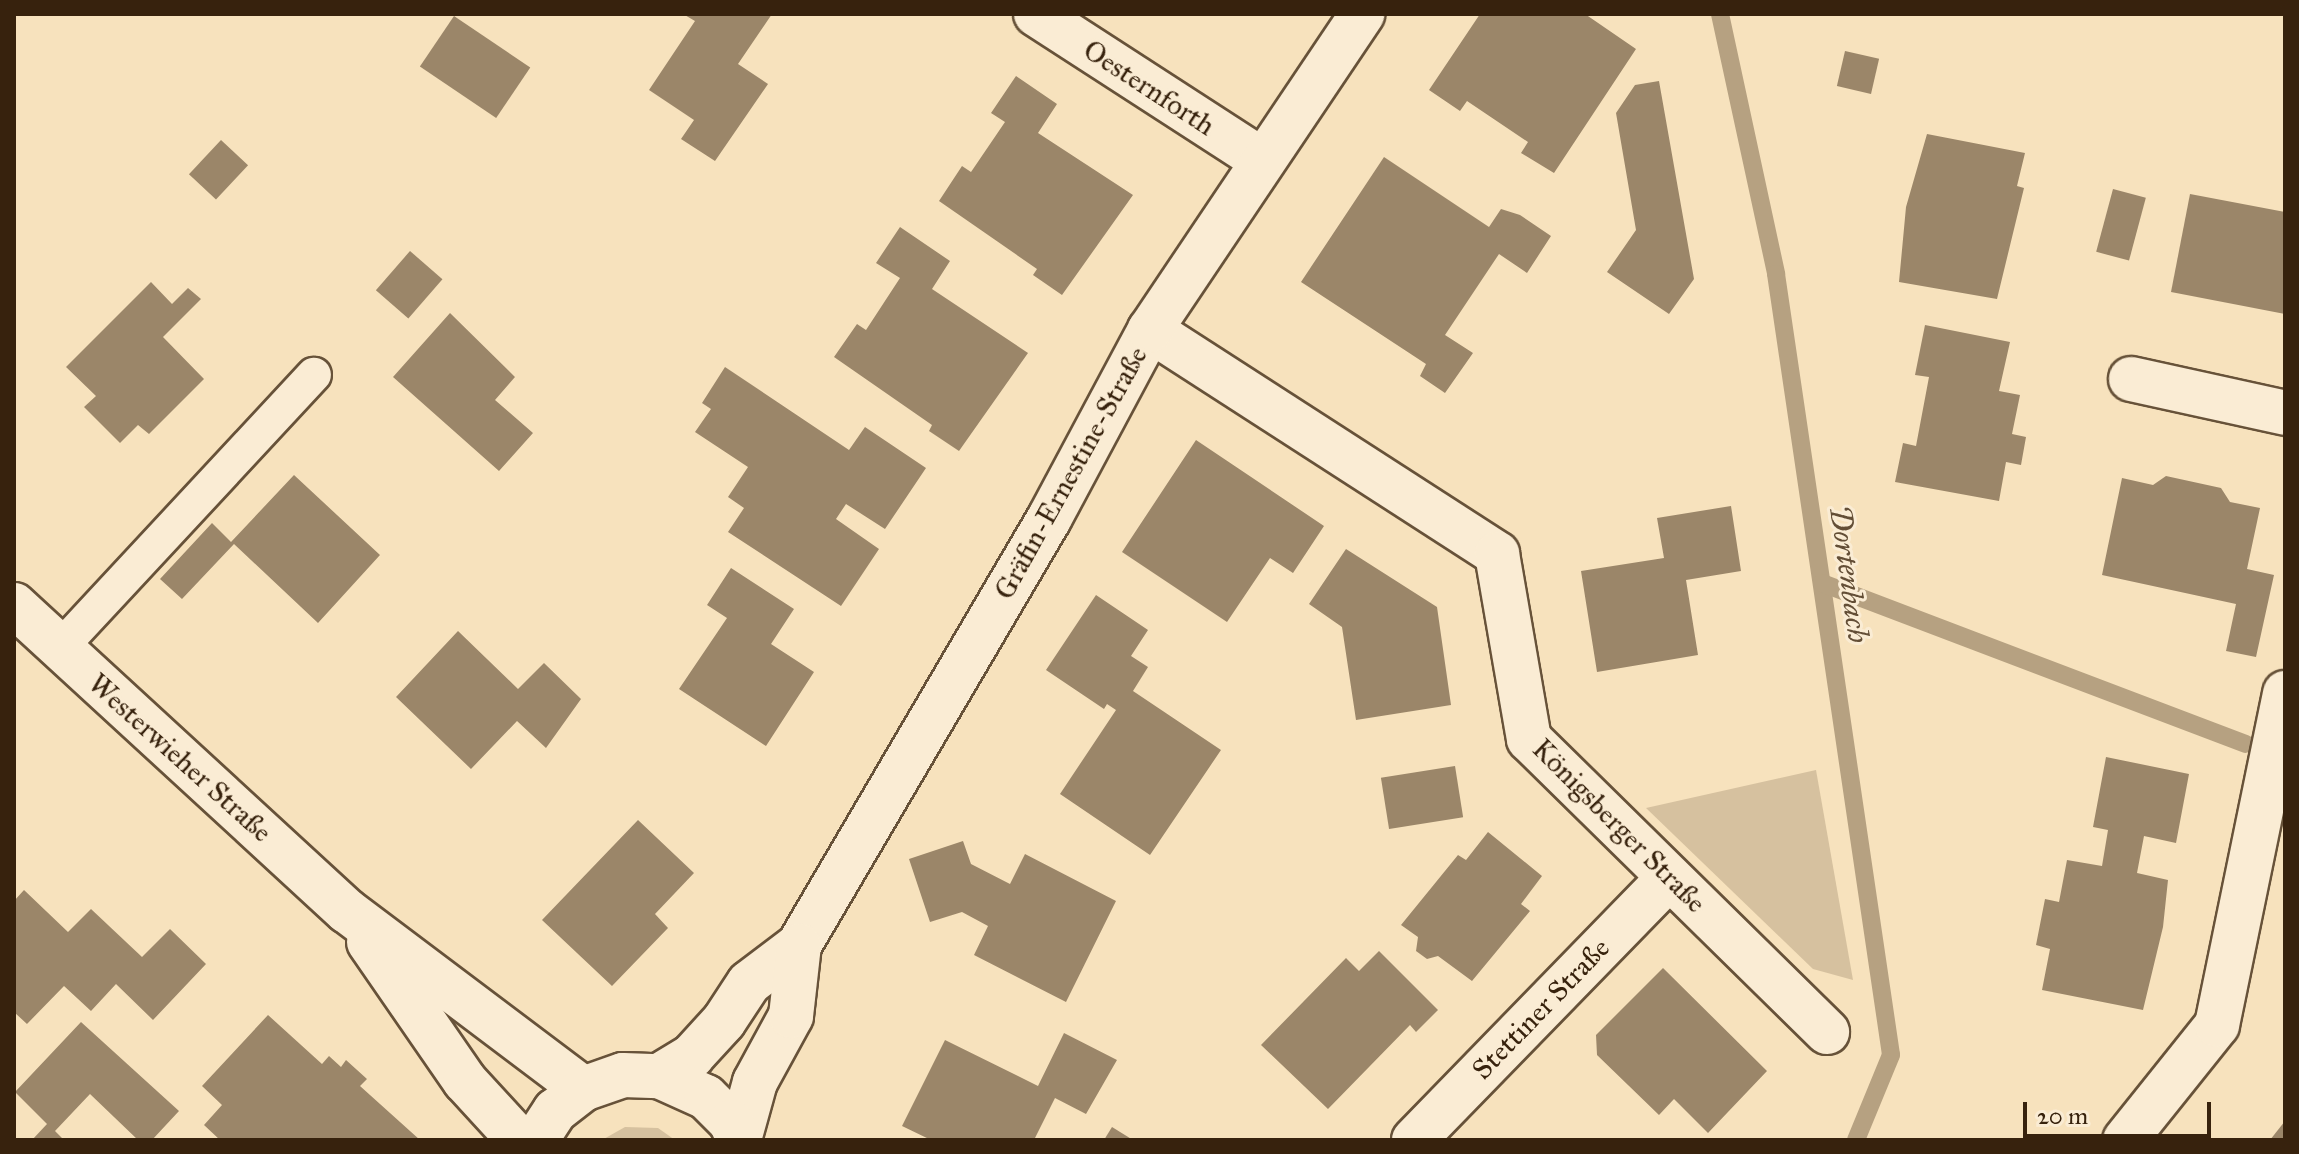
<!DOCTYPE html>
<meta charset="utf-8">
<style>
body{margin:0}
#map{position:relative;width:2299px;height:1154px;overflow:hidden;background:#f7e2bd;font-family:"IM FELL Great Primer",serif}
div>[style]{position:absolute}
.green>*{inset:0;background:#d6c19f}
.stream>*{height:18px;margin:-9px;padding:0 9px;transform-origin:9px;border-radius:9px;background:#b6a181}
.building>*{inset:0;background:#9b8669;transform-origin:0 0}
.roads{filter:drop-shadow(2px 0 #675239) drop-shadow(-2px 0 #675239) drop-shadow(0 2px #675239) drop-shadow(0 -2px #675239)}
.lane>*{height:34px;margin:-17px;padding:0 17px;transform-origin:17px;border-radius:17px;background:#faecd4}
.street>*{height:44px;margin:-22px;padding:0 22px;transform-origin:22px;border-radius:22px;background:#faecd4}
.secondary>*{height:44px;margin:-22px;padding:0 22px;transform-origin:22px;border-radius:22px;background:#faecd4}
span{translate:-50% -50%;white-space:nowrap;text-align:center;line-height:1.15;-webkit-text-stroke:6px #faecd4;paint-order:stroke}
.street-label{font-size:28px;color:#37220d}
.water-label{font-size:30px;color:#634e36;font-style:italic}
.frame{position:absolute;inset:0;border:16px solid #37220d;pointer-events:none}
.scale{position:absolute;left:2023px;top:1102px;width:188px;height:36px;box-sizing:border-box;border:4px solid #37220d;border-top:0;padding-left:10px;font-size:24px;line-height:28px;white-space:nowrap;color:#37220d;-webkit-text-stroke:6px #faecd4;paint-order:stroke}
</style>
<div id="map">
<div class="green">
<i style="clip-path:polygon(1816px 770px,1853px 980px,1813px 969px,1646px 808px)"></i>
<i style="clip-path:polygon(625px 1127px,658px 1128px,675px 1140px,602px 1140px)"></i>
</div>
<div class="stream">
<i style="left:1720px;top:14px;width:266px;rotate:77.8deg"></i>
<i style="left:1776px;top:274px;width:789px;rotate:81.62deg"></i>
<i style="left:1891px;top:1055px;width:92px;rotate:112.4deg"></i>
<i style="left:1822px;top:583px;width:453px;rotate:20.8deg"></i>
</div>
<div class="building">
<i style="clip-path:polygon(683px 14px,772px 14px,738px 64px,768px 84px,715px 161px,681px 139px,694px 120px,649px 90px,695px 21px)"></i>
<i style="clip-path:polygon(1480px 14px,1585px 14px,1636px 49px,1554px 173px,1521px 153px,1528px 142px,1467px 101px,1460px 111px,1429px 90px)"></i>
<i style="left:454px;top:16px;width:92px;height:61px;rotate:34deg"></i>
<i style="left:1845px;top:51px;width:35px;height:36px;rotate:13deg"></i>
<i style="clip-path:polygon(1016px 76px,1057px 104px,1038px 133px,1133px 195px,1062px 295px,1033px 275px,1037px 269px,939px 201px,962px 166px,971px 172px,1005px 122px,991px 113px)"></i>
<i style="clip-path:polygon(1659px 81px,1694px 279px,1669px 314px,1607px 272px,1636px 230px,1616px 113px,1635px 85px)"></i>
<i style="clip-path:polygon(1927px 134px,2025px 153px,2017px 186px,2024px 188px,1997px 299px,1899px 282px,1906px 207px)"></i>
<i style="left:221px;top:140px;width:37px;height:47px;rotate:43deg"></i>
<i style="clip-path:polygon(1384px 157px,1489px 227px,1501px 209px,1520px 215px,1551px 236px,1527px 273px,1499px 254px,1445px 335px,1473px 353px,1445px 393px,1420px 376px,1426px 364px,1301px 282px)"></i>
<i style="left:2113px;top:189px;width:34px;height:65px;rotate:15deg"></i>
<i style="clip-path:polygon(2190px 194px,2285px 212px,2285px 314px,2171px 292px)"></i>
<i style="clip-path:polygon(900px 227px,950px 261px,932px 289px,1028px 353px,959px 451px,929px 431px,932px 425px,834px 357px,857px 324px,866px 330px,900px 278px,876px 263px)"></i>
<i style="left:410px;top:251px;width:43px;height:52px;rotate:41deg"></i>
<i style="clip-path:polygon(151px 282px,172px 304px,188px 288px,201px 299px,163px 337px,204px 379px,149px 434px,138px 425px,120px 443px,84px 407px,96px 396px,66px 367px)"></i>
<i style="clip-path:polygon(450px 313px,515px 377px,495px 400px,533px 433px,499px 471px,393px 377px)"></i>
<i style="clip-path:polygon(1925px 325px,2010px 342px,1999px 391px,2020px 395px,2012px 434px,2026px 437px,2021px 465px,2006px 462px,1999px 501px,1895px 482px,1903px 443px,1916px 446px,1929px 377px,1915px 375px)"></i>
<i style="clip-path:polygon(725px 367px,849px 450px,865px 427px,926px 468px,885px 529px,846px 504px,836px 519px,879px 549px,841px 606px,728px 532px,744px 508px,728px 497px,748px 467px,695px 432px,711px 409px,702px 403px)"></i>
<i style="clip-path:polygon(1196px 440px,1324px 526px,1293px 573px,1270px 558px,1227px 622px,1122px 552px)"></i>
<i style="clip-path:polygon(294px 475px,380px 555px,318px 623px,234px 544px,182px 599px,160px 579px,212px 523px,231px 542px)"></i>
<i style="clip-path:polygon(2166px 476px,2221px 488px,2230px 502px,2260px 508px,2247px 569px,2274px 575px,2256px 657px,2226px 651px,2236px 604px,2102px 575px,2122px 478px,2153px 485px)"></i>
<i style="clip-path:polygon(1731px 506px,1741px 571px,1686px 580px,1698px 655px,1597px 672px,1581px 571px,1664px 558px,1657px 518px)"></i>
<i style="clip-path:polygon(1346px 549px,1437px 607px,1451px 705px,1356px 720px,1342px 627px,1309px 604px)"></i>
<i style="clip-path:polygon(731px 568px,794px 609px,771px 644px,814px 672px,766px 746px,679px 689px,727px 618px,707px 605px)"></i>
<i style="clip-path:polygon(1096px 595px,1148px 630px,1131px 656px,1148px 667px,1133px 691px,1221px 750px,1150px 855px,1060px 794px,1116px 710px,1107px 704px,1104px 709px,1046px 670px)"></i>
<i style="clip-path:polygon(458px 631px,518px 689px,544px 663px,581px 699px,546px 748px,517px 721px,471px 769px,396px 697px)"></i>
<i style="clip-path:polygon(2106px 757px,2189px 774px,2176px 843px,2144px 836px,2137px 873px,2168px 880px,2163px 927px,2143px 1010px,2042px 990px,2050px 949px,2036px 945px,2045px 899px,2059px 902px,2067px 860px,2102px 866px,2108px 830px,2093px 827px)"></i>
<i style="left:1455px;top:766px;width:52px;height:75px;rotate:81deg"></i>
<i style="clip-path:polygon(638px 820px,694px 873px,655px 914px,668px 928px,612px 986px,542px 920px)"></i>
<i style="clip-path:polygon(1488px 832px,1542px 876px,1521px 904px,1530px 911px,1472px 981px,1438px 956px,1427px 959px,1416px 951px,1418px 937px,1401px 925px,1458px 855px,1466px 860px)"></i>
<i style="clip-path:polygon(963px 841px,971px 864px,1010px 884px,1025px 854px,1116px 901px,1066px 1002px,974px 955px,988px 926px,962px 912px,930px 922px,909px 859px)"></i>
<i style="clip-path:polygon(24px 890px,68px 932px,91px 909px,142px 957px,170px 929px,206px 964px,153px 1020px,116px 984px,91px 1011px,64px 986px,27px 1024px,14px 1012px,14px 901px)"></i>
<i style="clip-path:polygon(1379px 951px,1438px 1010px,1416px 1032px,1410px 1025px,1328px 1109px,1261px 1045px,1346px 958px,1359px 971px)"></i>
<i style="clip-path:polygon(1663px 968px,1767px 1071px,1708px 1133px,1674px 1099px,1659px 1115px,1597px 1055px,1596px 1035px)"></i>
<i style="clip-path:polygon(268px 1015px,322px 1064px,329px 1056px,341px 1067px,346px 1060px,367px 1079px,360px 1086px,420px 1140px,220px 1140px,204px 1125px,222px 1105px,202px 1086px)"></i>
<i style="clip-path:polygon(81px 1022px,179px 1111px,152px 1140px,138px 1140px,90px 1094px,55px 1131px,64px 1140px,32px 1140px,47px 1124px,15px 1092px)"></i>
<i style="clip-path:polygon(1064px 1033px,1117px 1060px,1086px 1114px,1055px 1098px,1034px 1140px,931px 1140px,902px 1126px,945px 1040px,1038px 1086px)"></i>
<i style="clip-path:polygon(2285px 1121px,2285px 1140px,2270px 1140px)"></i>
<i style="clip-path:polygon(1112px 1127px,1133px 1140px,1104px 1140px)"></i>
</div>
<div class="roads">
<div class="lane">
<i style="left:60px;top:648px;width:373px;rotate:-47.1deg"></i>
</div>
<div class="street">
<i style="left:1036px;top:14px;width:270px;rotate:32.9deg"></i>
<i style="left:1150px;top:330px;width:413px;rotate:32.8deg"></i>
<i style="left:1497px;top:554px;width:188px;rotate:80.2deg"></i>
<i style="left:1529px;top:739px;width:418px;rotate:44.5deg"></i>
<i style="left:2131px;top:379px;width:158px;rotate:12.4deg"></i>
<i style="left:659px;top:1076px;width:39px;rotate:-31deg"></i>
<i style="left:692px;top:1056px;width:47px;rotate:-47.6deg"></i>
<i style="left:724px;top:1021px;width:45px;rotate:-56.7deg"></i>
<i style="left:749px;top:983px;width:63px;rotate:-37.2deg"></i>
<i style="left:799px;top:945px;width:494px;rotate:-59.6deg"></i>
<i style="left:1049px;top:519px;width:214px;rotate:-61.9deg"></i>
<i style="left:1150px;top:330px;width:381px;rotate:-56.1deg"></i>
<i style="left:739px;top:1140px;width:60px;rotate:-74.6deg"></i>
<i style="left:755px;top:1082px;width:75px;rotate:-61.4deg"></i>
<i style="left:791px;top:1016px;width:71px;rotate:-83.6deg"></i>
<i style="left:1414px;top:1140px;width:366px;rotate:-45.8deg"></i>
<i style="left:2125px;top:1140px;width:147px;rotate:-51.3deg"></i>
<i style="left:2217px;top:1025px;width:339px;rotate:-78.4deg"></i>
</div>
<div class="secondary">
<i style="left:14px;top:605px;width:452px;rotate:42.6deg"></i>
<i style="left:347px;top:911px;width:296px;rotate:37deg"></i>
<i style="left:369px;top:942px;width:169px;rotate:55.4deg"></i>
<i style="left:465px;top:1081px;width:80px;rotate:47.5deg"></i>
<i style="left:536px;top:1140px;width:35px;rotate:-57deg"></i>
<i style="left:555px;top:1111px;width:36px;rotate:-38deg"></i>
<i style="left:583px;top:1089px;width:42px;rotate:-19.3deg"></i>
<i style="left:623px;top:1075px;width:36px;rotate:2deg"></i>
<i style="left:659px;top:1076px;width:51px;rotate:24.1deg"></i>
<i style="left:706px;top:1097px;width:35px;rotate:45deg"></i>
<i style="left:731px;top:1122px;width:20px;rotate:66deg"></i>
</div>
</div>
<div class="street-label">
<span style="left:1149px;top:88px;rotate:33deg">Oesternforth</span>
<span style="left:1071px;top:473px;rotate:-61deg">Gräfin-Ernestine-Straße</span>
<span style="left:180px;top:758px;rotate:42deg">Westerwieher Straße</span>
<span style="left:1619px;top:826px;rotate:45deg">Königsberger Straße</span>
<span style="left:1541px;top:1009px;rotate:-46deg">Stettiner Straße</span>
</div>
<div class="water-label">
<span style="left:1849px;top:574px;rotate:82deg">Dortenbach</span>
</div>
<div class="frame"></div>
<div class="scale">20 m</div>
</div>
